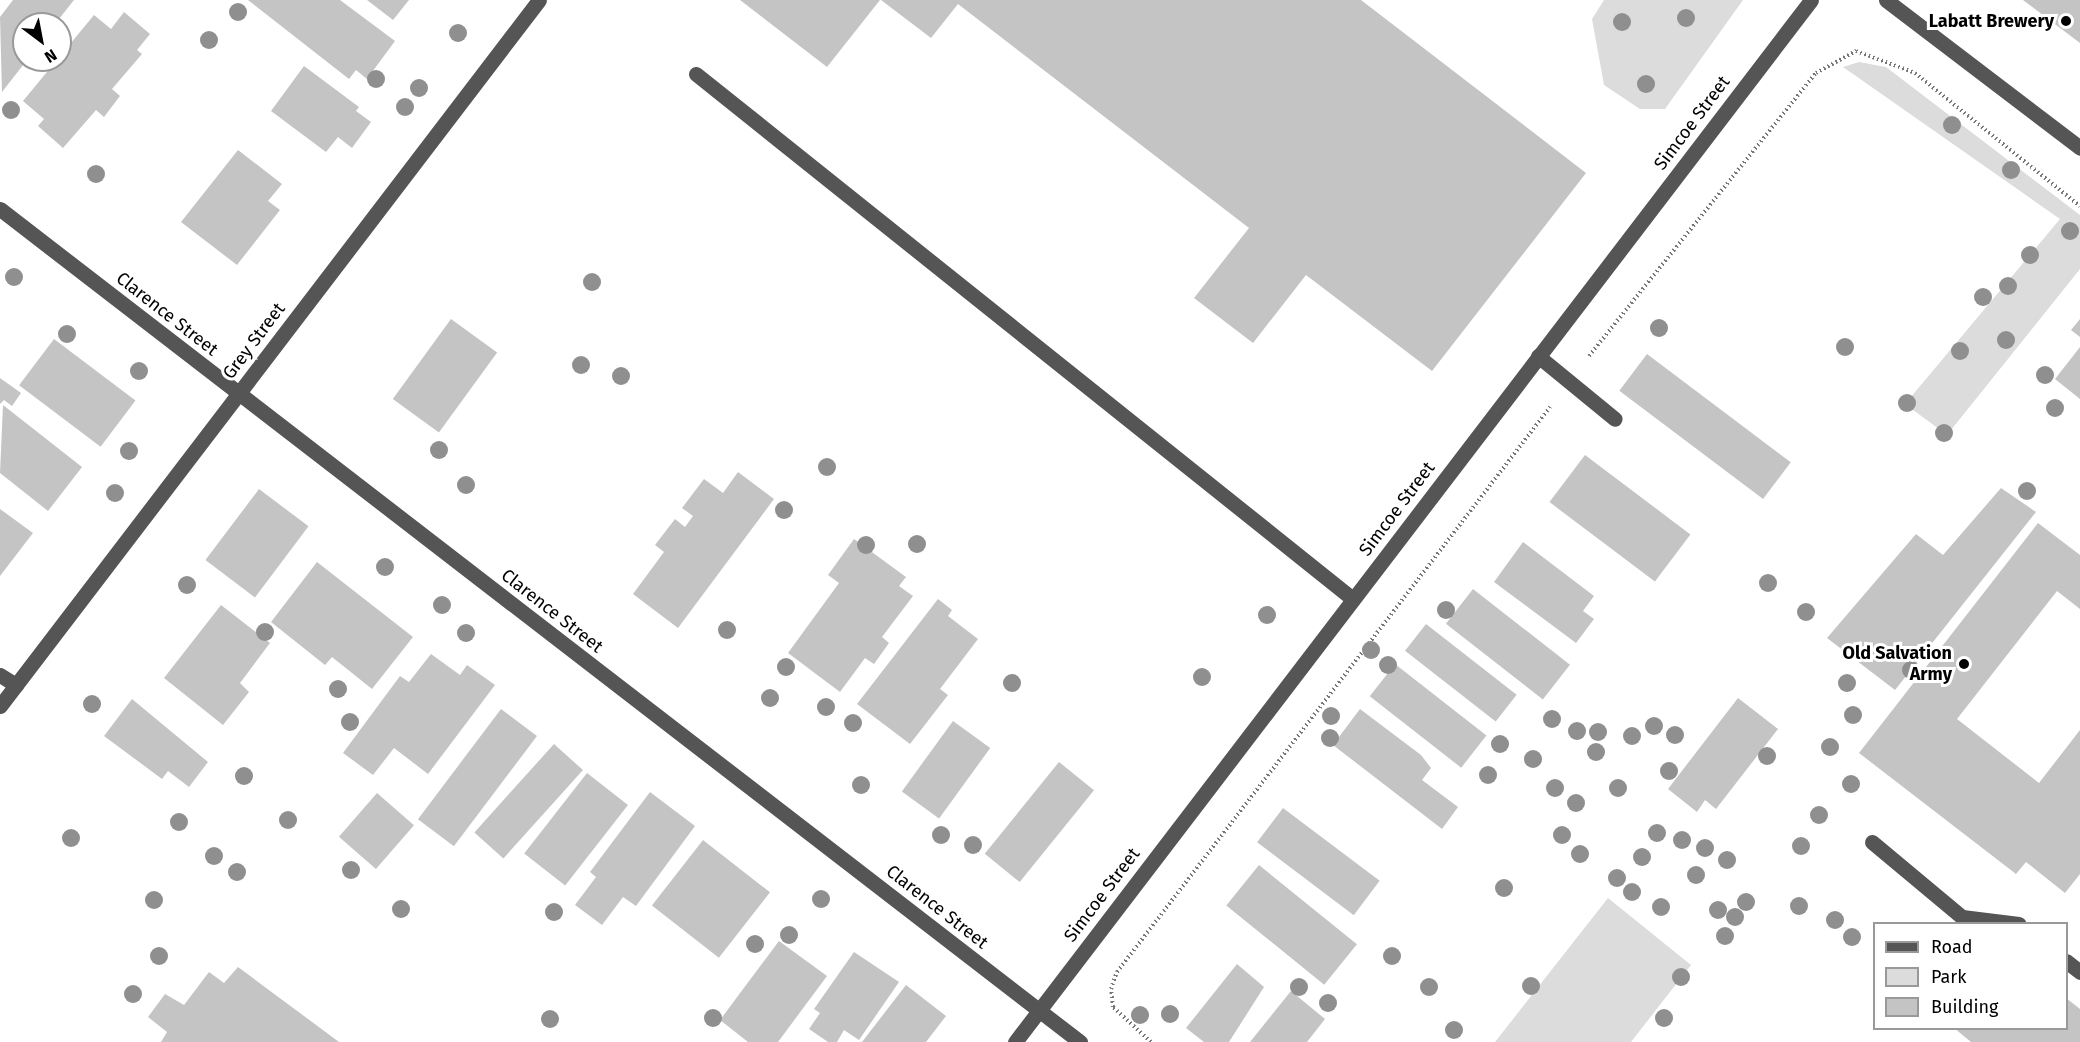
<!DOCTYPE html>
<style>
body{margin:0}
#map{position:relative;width:2080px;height:1042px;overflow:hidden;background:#fff;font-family:"Fira Sans",sans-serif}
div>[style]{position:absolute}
.green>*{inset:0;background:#dcdcdc}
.building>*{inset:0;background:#c4c4c4;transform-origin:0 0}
.path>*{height:4px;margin-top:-2px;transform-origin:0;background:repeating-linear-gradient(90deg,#777 0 1.5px,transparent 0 4.5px)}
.minor>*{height:15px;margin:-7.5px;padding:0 7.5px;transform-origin:7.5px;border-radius:7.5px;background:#555}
.trees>*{width:18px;height:18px;margin:-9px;border-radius:50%;background:#8f8f8f}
.dots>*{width:16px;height:16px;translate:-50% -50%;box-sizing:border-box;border:3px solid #fff;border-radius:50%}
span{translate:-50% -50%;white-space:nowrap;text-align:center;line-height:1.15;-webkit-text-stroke:6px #fff;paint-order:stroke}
.poi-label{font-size:18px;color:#000;font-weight:700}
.right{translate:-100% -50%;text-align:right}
.street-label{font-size:18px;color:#000}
.legend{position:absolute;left:1873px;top:922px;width:195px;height:108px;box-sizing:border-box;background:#fff;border:2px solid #999;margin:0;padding:8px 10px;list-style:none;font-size:18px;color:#000}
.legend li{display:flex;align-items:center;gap:12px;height:30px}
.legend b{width:30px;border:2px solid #999}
.north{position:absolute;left:12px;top:12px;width:60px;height:60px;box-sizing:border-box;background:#fff;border:2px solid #999;border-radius:50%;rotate:148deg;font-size:16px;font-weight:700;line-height:24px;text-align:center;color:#000}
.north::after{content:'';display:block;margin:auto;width:21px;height:27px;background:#000;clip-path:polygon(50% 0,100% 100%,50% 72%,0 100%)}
</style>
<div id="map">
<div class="green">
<i style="clip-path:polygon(1604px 0,1743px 0,1665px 109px,1640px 109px,1604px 85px,1592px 19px)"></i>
<i style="clip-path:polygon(1859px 62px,1886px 67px,2080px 215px,2080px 269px,1947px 435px,1905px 404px,2060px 219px,1843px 67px)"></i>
<i style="clip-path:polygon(1608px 898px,1691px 965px,1631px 1042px,1495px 1042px)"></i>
</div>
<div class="building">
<i style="clip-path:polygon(13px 0,74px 0,55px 24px,24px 24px,27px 60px,2px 92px,0 17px)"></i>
<i style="clip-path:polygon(248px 0,340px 0,395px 41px,367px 79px,356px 70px,349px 79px)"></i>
<i style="clip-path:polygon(367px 0,409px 0,393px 20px)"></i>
<i style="clip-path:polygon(740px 0,880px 0,827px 67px)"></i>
<i style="clip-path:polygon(881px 0,1361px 0,1586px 173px,1432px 371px,1306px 275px,1253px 343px,1194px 298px,1249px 228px,958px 4px,931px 38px)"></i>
<i style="clip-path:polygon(2023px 0,2080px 0,2080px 43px)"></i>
<i style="clip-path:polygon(124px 12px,150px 34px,137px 50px,142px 54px,112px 89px,120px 96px,104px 117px,96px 110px,63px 148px,38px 126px,44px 119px,23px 101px,94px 15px,111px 29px)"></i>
<i style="clip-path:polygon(304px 66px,359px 107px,356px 111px,371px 122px,352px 148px,338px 137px,326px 152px,271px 111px)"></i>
<i style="clip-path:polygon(238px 150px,282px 184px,268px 201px,280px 210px,237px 265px,181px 222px)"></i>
<i style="left:451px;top:319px;width:57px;height:99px;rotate:36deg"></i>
<i style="clip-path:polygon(2080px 319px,2080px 337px,2071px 330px)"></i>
<i style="left:54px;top:339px;width:102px;height:58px;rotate:37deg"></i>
<i style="clip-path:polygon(2080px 347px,2080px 399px,2055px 379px)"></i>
<i style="left:1647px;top:354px;width:180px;height:46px;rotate:37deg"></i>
<i style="clip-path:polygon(0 378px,21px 393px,12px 406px,4px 400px,0 404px)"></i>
<i style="clip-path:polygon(3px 405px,82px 467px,48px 511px,0 473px)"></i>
<i style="left:1585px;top:455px;width:132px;height:59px;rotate:37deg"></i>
<i style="clip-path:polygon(738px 472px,774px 499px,678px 628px,633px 594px,664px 552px,655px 545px,675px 519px,685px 527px,693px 516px,682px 508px,704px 479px,723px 493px)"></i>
<i style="clip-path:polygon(2001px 488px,2036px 512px,1895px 690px,1827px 638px,1916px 534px,1943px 555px)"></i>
<i style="left:259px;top:489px;width:62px;height:89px;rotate:37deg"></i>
<i style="clip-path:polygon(0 509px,33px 533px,0 576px)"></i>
<i style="clip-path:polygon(2038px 523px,2080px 555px,2080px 609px,2057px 591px,1957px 719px,2039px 783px,2080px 730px,2080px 874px,2065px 893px,2026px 862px,2016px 874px,1859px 753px)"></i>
<i style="clip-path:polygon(854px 539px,906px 577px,899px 586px,913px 596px,882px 637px,889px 643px,874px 664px,865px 658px,840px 692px,788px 653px,839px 583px,828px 575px)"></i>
<i style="clip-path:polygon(1523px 542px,1594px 596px,1583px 611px,1594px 619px,1576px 643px,1494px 582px)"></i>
<i style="clip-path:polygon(317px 562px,413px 637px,372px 689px,332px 657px,325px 665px,271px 622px)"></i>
<i style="left:1473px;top:589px;width:123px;height:44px;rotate:38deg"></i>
<i style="clip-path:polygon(938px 599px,952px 610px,948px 616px,978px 639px,940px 689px,948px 695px,910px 744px,857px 704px)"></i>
<i style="clip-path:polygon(221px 605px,270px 643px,240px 683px,249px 692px,223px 725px,164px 678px)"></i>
<i style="left:1426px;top:624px;width:115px;height:34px;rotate:38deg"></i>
<i style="clip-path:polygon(431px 654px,460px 675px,467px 665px,495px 685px,428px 774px,394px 748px,373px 775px,343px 753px,400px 676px,409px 682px)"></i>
<i style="left:1395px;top:664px;width:116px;height:41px;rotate:38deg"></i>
<i style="clip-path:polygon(1738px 698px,1778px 729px,1716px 809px,1705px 800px,1697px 812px,1668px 789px)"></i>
<i style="clip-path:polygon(132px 699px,208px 762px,189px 787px,168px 771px,162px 779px,104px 736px)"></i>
<i style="left:501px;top:709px;width:45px;height:138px;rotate:37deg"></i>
<i style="clip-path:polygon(1360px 709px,1421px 755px,1431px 768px,1422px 780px,1458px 807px,1442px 829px,1333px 745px)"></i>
<i style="left:953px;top:721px;width:46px;height:87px;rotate:36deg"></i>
<i style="left:554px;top:744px;width:39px;height:119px;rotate:42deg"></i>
<i style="left:1059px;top:762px;width:45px;height:118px;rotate:39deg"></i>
<i style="left:587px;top:773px;width:52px;height:102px;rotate:38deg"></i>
<i style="clip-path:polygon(650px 792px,695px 826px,636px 906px,623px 897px,602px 925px,575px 905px,596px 877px,590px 872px)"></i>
<i style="left:377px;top:793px;width:49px;height:58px;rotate:41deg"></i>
<i style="left:1283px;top:808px;width:121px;height:43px;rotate:37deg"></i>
<i style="left:703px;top:840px;width:85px;height:83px;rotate:38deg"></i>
<i style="left:1259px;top:865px;width:126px;height:52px;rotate:39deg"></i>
<i style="clip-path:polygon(779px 941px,827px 976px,778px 1042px,748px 1042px,720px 1020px)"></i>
<i style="clip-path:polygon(854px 952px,899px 982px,859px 1040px,844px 1030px,837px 1042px,828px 1042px,809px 1029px,820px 1013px,814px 1009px)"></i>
<i style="clip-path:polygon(1237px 964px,1264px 987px,1229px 1042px,1204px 1042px,1186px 1028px)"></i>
<i style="clip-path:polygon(238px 967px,339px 1042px,161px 1042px,167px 1032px,148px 1017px,165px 994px,184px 1005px,209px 972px,224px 983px)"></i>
<i style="clip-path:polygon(906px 985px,946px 1016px,926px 1042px,862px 1042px)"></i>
<i style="clip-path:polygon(1291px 991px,1325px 1019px,1307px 1042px,1250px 1042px)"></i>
<i style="clip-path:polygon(2066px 998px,2080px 1009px,2080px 1042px,1971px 1042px,1954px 1028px,2066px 1028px)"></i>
</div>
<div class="path">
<i style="left:1589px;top:356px;width:363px;rotate:-51.3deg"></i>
<i style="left:1816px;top:73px;width:46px;rotate:-28.8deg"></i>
<i style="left:1856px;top:51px;width:63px;rotate:20.4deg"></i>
<i style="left:1915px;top:73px;width:212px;rotate:38.9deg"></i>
<i style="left:1151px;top:1042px;width:52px;rotate:-137.4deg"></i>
<i style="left:1113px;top:1007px;width:18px;rotate:-96deg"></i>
<i style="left:1111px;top:989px;width:18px;rotate:-71deg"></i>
<i style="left:1117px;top:972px;width:712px;rotate:-52.53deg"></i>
</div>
<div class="minor">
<i style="left:1886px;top:0;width:244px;rotate:37.3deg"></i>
<i style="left:696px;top:74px;width:841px;rotate:38.63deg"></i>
<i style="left:0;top:209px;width:1364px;rotate:37.64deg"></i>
<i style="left:1538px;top:356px;width:99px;rotate:39.3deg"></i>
<i style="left:0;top:675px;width:19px;rotate:32deg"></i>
<i style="left:0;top:706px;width:888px;rotate:-52.64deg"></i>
<i style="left:1872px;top:842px;width:117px;rotate:39.8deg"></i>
<i style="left:1962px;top:917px;width:57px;rotate:7deg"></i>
<i style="left:2066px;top:961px;width:18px;rotate:38deg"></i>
<i style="left:1015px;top:1042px;width:1311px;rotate:-52.62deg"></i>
</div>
<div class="trees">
<i style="left:238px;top:12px"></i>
<i style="left:1686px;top:18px"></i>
<i style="left:1622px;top:22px"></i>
<i style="left:458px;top:33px"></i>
<i style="left:209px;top:40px"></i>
<i style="left:376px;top:79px"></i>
<i style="left:1646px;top:84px"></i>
<i style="left:419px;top:88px"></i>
<i style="left:405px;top:107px"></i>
<i style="left:11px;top:110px"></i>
<i style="left:1952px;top:125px"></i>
<i style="left:2011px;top:170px"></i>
<i style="left:96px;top:174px"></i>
<i style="left:2070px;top:231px"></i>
<i style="left:2030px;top:255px"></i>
<i style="left:14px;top:277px"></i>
<i style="left:592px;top:282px"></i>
<i style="left:2008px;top:286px"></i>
<i style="left:1983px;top:297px"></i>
<i style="left:1659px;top:328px"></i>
<i style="left:67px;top:334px"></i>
<i style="left:2006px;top:340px"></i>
<i style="left:1845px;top:347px"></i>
<i style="left:1960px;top:351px"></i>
<i style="left:581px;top:365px"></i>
<i style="left:139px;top:371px"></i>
<i style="left:2045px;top:375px"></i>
<i style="left:621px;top:376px"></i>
<i style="left:1907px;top:403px"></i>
<i style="left:2055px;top:408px"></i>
<i style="left:1944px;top:433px"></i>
<i style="left:439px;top:450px"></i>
<i style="left:129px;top:451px"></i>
<i style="left:827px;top:467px"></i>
<i style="left:466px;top:485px"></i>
<i style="left:2027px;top:491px"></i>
<i style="left:115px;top:493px"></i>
<i style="left:784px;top:510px"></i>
<i style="left:917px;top:544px"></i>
<i style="left:866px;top:545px"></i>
<i style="left:385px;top:567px"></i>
<i style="left:1768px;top:583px"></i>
<i style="left:187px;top:585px"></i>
<i style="left:442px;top:605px"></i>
<i style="left:1446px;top:610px"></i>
<i style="left:1806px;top:612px"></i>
<i style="left:1267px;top:615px"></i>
<i style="left:727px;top:630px"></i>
<i style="left:265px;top:632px"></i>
<i style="left:466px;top:633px"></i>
<i style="left:1371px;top:650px"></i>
<i style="left:1388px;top:665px"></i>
<i style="left:786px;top:667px"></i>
<i style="left:1911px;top:670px"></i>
<i style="left:1202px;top:677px"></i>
<i style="left:1012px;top:683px"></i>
<i style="left:1847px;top:683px"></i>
<i style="left:338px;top:689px"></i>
<i style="left:770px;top:698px"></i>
<i style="left:92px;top:704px"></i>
<i style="left:826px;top:707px"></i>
<i style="left:1853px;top:715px"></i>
<i style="left:1331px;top:716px"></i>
<i style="left:1552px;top:719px"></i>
<i style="left:350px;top:722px"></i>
<i style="left:853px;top:723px"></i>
<i style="left:1654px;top:726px"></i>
<i style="left:1577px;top:731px"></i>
<i style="left:1598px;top:732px"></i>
<i style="left:1675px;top:735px"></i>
<i style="left:1632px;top:736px"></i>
<i style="left:1330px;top:738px"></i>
<i style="left:1500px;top:744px"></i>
<i style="left:1830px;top:747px"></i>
<i style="left:1596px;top:752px"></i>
<i style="left:1767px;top:756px"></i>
<i style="left:1533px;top:759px"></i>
<i style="left:1669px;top:771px"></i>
<i style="left:1488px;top:775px"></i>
<i style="left:244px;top:776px"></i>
<i style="left:1851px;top:784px"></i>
<i style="left:861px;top:785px"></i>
<i style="left:1555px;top:788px"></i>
<i style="left:1618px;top:788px"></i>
<i style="left:1576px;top:803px"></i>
<i style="left:1819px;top:815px"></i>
<i style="left:288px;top:820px"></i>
<i style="left:179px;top:822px"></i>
<i style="left:1657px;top:833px"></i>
<i style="left:941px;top:835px"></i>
<i style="left:1562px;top:835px"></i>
<i style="left:71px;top:838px"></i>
<i style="left:1682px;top:840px"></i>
<i style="left:973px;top:845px"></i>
<i style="left:1801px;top:846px"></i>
<i style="left:1705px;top:848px"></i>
<i style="left:1580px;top:854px"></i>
<i style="left:214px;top:856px"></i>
<i style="left:1642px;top:857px"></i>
<i style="left:1727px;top:860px"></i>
<i style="left:351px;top:870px"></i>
<i style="left:237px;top:872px"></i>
<i style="left:1696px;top:875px"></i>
<i style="left:1617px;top:878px"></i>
<i style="left:1504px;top:888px"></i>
<i style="left:1632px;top:892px"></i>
<i style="left:821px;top:899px"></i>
<i style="left:154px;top:900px"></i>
<i style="left:1746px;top:902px"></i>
<i style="left:1799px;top:906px"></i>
<i style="left:1661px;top:907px"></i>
<i style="left:401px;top:909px"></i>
<i style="left:1718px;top:910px"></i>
<i style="left:554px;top:912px"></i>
<i style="left:1735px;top:917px"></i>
<i style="left:1835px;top:920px"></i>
<i style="left:789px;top:935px"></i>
<i style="left:1725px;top:936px"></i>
<i style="left:1852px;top:937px"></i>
<i style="left:755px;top:944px"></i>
<i style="left:159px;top:956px"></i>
<i style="left:1392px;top:956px"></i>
<i style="left:1681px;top:977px"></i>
<i style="left:1531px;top:986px"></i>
<i style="left:1299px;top:987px"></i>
<i style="left:1429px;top:987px"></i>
<i style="left:133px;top:994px"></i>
<i style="left:1328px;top:1003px"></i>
<i style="left:1170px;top:1014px"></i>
<i style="left:1140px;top:1015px"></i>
<i style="left:713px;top:1018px"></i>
<i style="left:1664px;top:1018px"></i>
<i style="left:550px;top:1019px"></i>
<i style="left:1454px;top:1030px"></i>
</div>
<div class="dots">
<i style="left:2066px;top:21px;background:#000"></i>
<i style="left:1964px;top:664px;background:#000"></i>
</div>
<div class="poi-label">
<span class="right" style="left:2054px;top:21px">Labatt Brewery</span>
<span class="right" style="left:1952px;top:664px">Old Salvation<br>Army</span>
</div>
<div class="street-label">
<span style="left:1692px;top:123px;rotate:-53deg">Simcoe Street</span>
<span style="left:167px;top:314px;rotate:38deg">Clarence Street</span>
<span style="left:254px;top:341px;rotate:-53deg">Grey Street</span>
<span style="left:1397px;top:509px;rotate:-53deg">Simcoe Street</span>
<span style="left:552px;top:611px;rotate:38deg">Clarence Street</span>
<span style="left:1102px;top:895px;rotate:-53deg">Simcoe Street</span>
<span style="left:937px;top:907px;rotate:38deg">Clarence Street</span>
</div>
<ul class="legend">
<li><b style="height:8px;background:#555"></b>Road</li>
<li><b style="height:16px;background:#dcdcdc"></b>Park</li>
<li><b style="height:16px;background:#c4c4c4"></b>Building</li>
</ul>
<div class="north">N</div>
</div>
